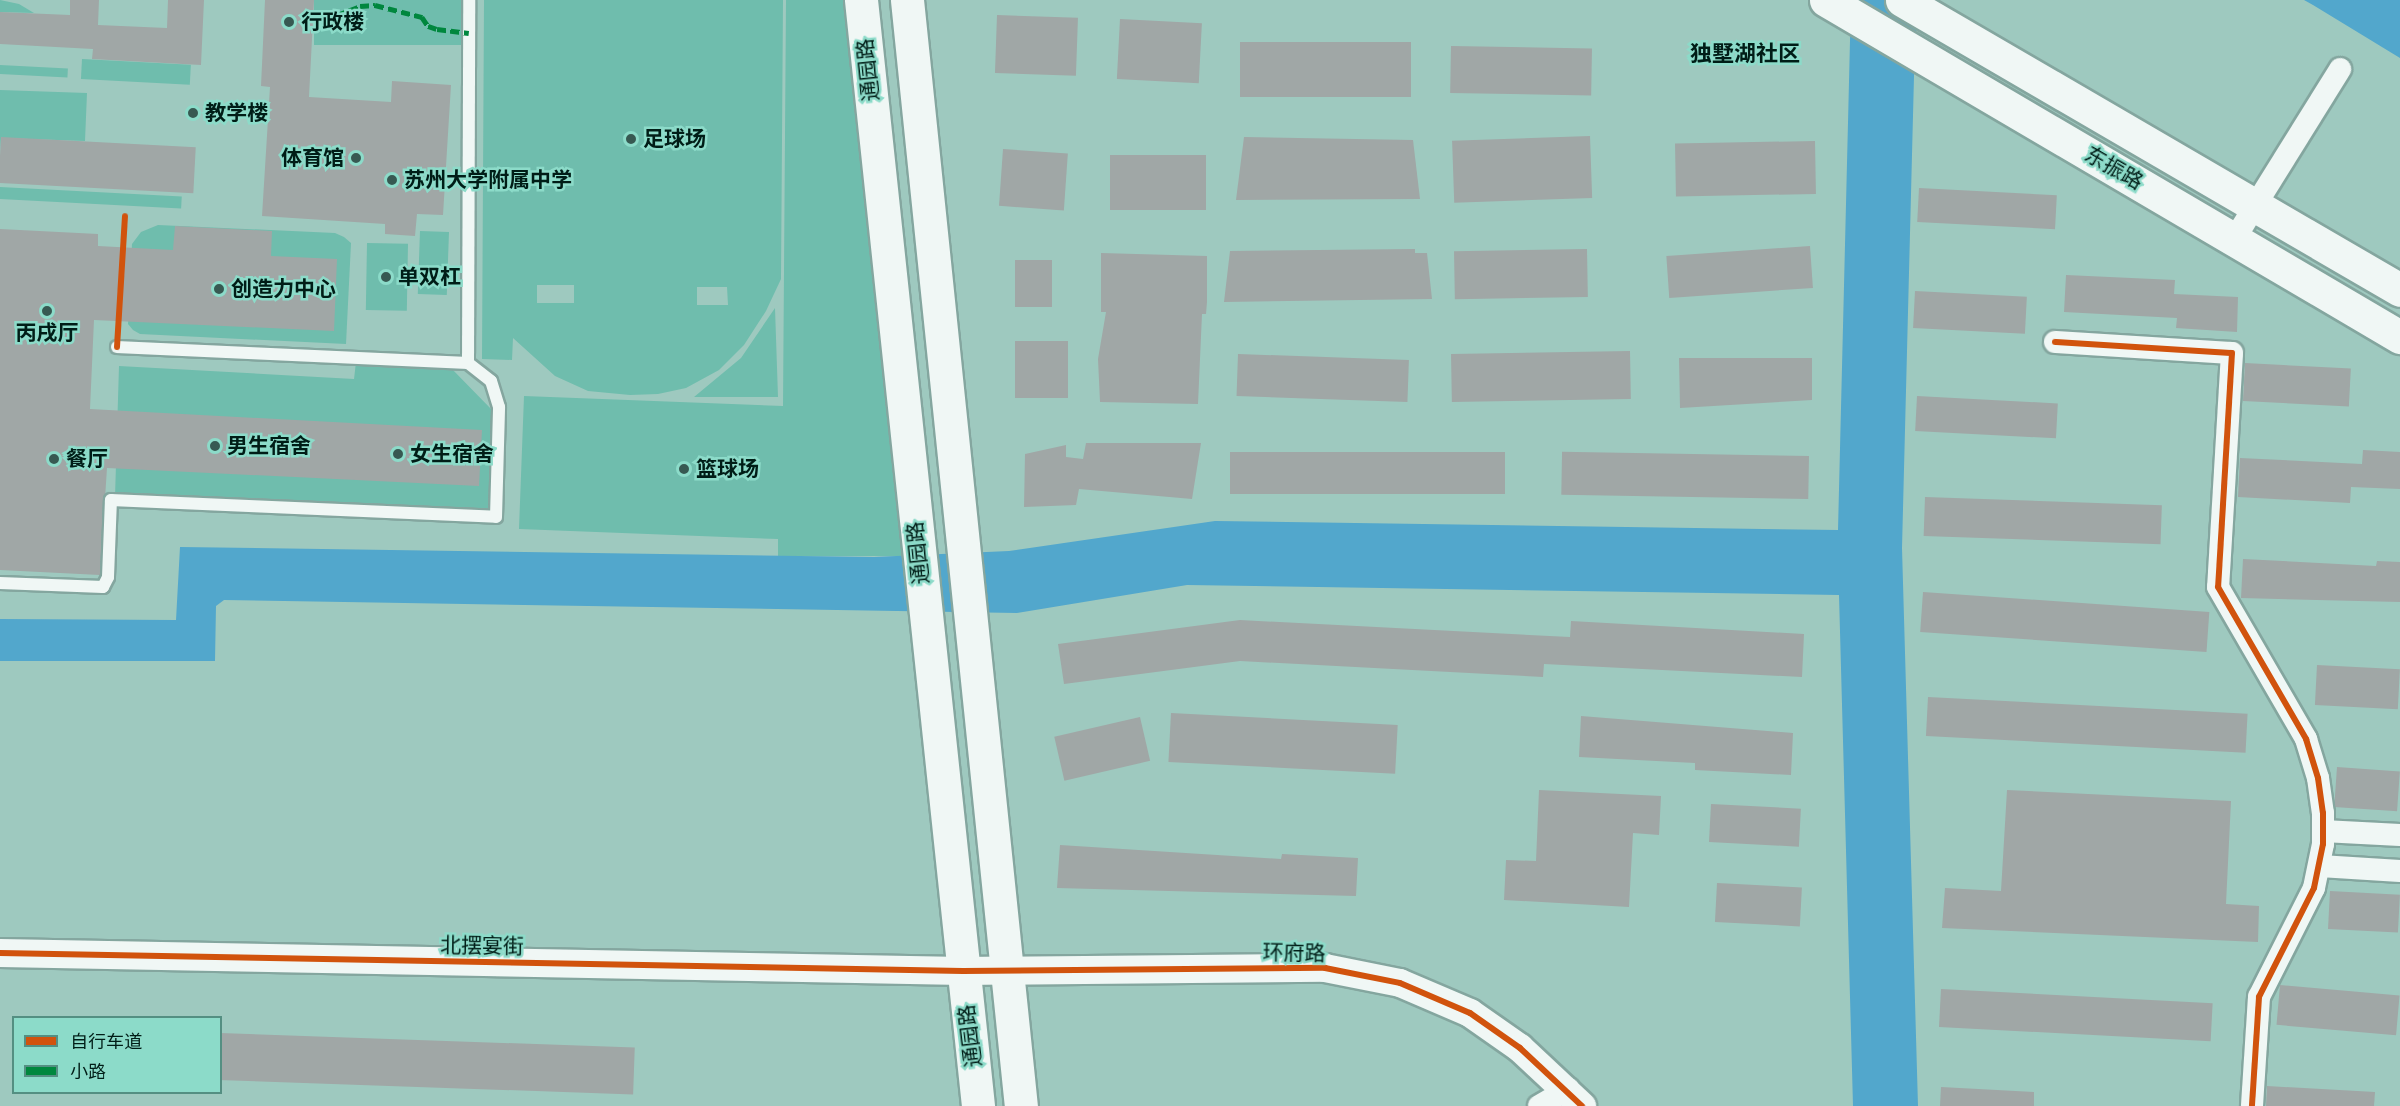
<!DOCTYPE html>
<meta charset="utf-8">
<style>
body{margin:0}
#map{position:relative;width:2400px;height:1106px;overflow:hidden;background:#9ec9bf;font-family:Jost,"Noto Sans SC",sans-serif}
div>[style]{position:absolute}
.green>*{inset:0;background:#6fbdad;transform-origin:0 0}
.water>*{inset:0;background:#52a7cc}
.building>*{inset:0;background:#a0a7a6;transform-origin:0 0}
.roads{filter:drop-shadow(2px 0 #84a69f) drop-shadow(-2px 0 #84a69f) drop-shadow(0 2px #84a69f) drop-shadow(0 -2px #84a69f)}
.service>*{height:12px;margin:-6px;padding:0 6px;transform-origin:6px;border-radius:6px;background:#f0f7f5}
.minor>*{height:22px;margin:-11px;padding:0 11px;transform-origin:11px;border-radius:11px;background:#f0f7f5}
.tertiary>*{height:28px;margin:-14px;padding:0 14px;transform-origin:14px;border-radius:14px;background:#f0f7f5}
.secondary>*{height:33px;margin:-16.5px;padding:0 16.5px;transform-origin:16.5px;border-radius:16.5px;background:#f0f7f5}
.primary>*{height:33px;margin:-16.5px;padding:0 16.5px;transform-origin:16.5px;border-radius:16.5px;background:#f0f7f5}
.quiet>*{height:4.5px;margin-top:-2.25px;transform-origin:0;background:repeating-linear-gradient(90deg,#00873e 0 9px,transparent 0 13.5px)}
.cycleway>*{height:6px;margin:-3px;padding:0 3px;transform-origin:3px;border-radius:3px;background:#d1530d}
.dots>*{width:16px;height:16px;translate:-50% -50%;box-sizing:border-box;border:3px solid #8cdbc9;border-radius:50%}
span{translate:-50% -50%;white-space:nowrap;text-align:center;line-height:1.15;-webkit-text-stroke:5px #8cdbc9;paint-order:stroke}
.poi-label{font-size:21px;color:#001d17;font-weight:700}
.left{translate:0 -50%;text-align:left}
.right{translate:-100% -50%;text-align:right}
.street-label{font-size:21px;color:#001d17}
.neighbourhood-label{font-size:22px;color:#001d17;font-weight:700}
.legend{position:absolute;left:12px;top:1016px;width:210px;height:78px;box-sizing:border-box;background:#8cdbc9;border:2px solid #548f82;margin:0;padding:8px 10px;list-style:none;font-size:18px;color:#001d17}
.legend li{display:flex;align-items:center;gap:12px;height:30px}
.legend b{width:30px;border:2px solid #548f82}
</style>
<div id="map">
<div class="green">
<i style="clip-path:polygon(0 0,19px 4px,34px 13px,0 12px)"></i>
<i style="left:314px;top:0;width:147px;height:45px"></i>
<i style="clip-path:polygon(evenodd,484px 0,783px 0,781px 279px,766px 311px,744px 345px,719px 370px,686px 388px,658px 394px,630px 395px,588px 391px,555px 376px,513px 338px,512px 360px,482px 359px,484px 0,537px 285px,574px 285px,574px 303px,537px 303px,537px 285px,484px 0,697px 287px,727px 287px,728px 305px,697px 305px,697px 287px)"></i>
<i style="clip-path:polygon(786px 0,852px 0,908px 556px,778px 556px,778px 539px,519px 529px,524px 396px,783px 406px)"></i>
<i style="left:82px;top:59px;width:109px;height:20px;rotate:3deg"></i>
<i style="left:0;top:65px;width:68px;height:9px;rotate:3deg"></i>
<i style="clip-path:polygon(0 90px,87px 93px,85px 141px,1px 138px,0 151px)"></i>
<i style="left:0;top:187px;width:182px;height:12px;rotate:3deg"></i>
<i style="clip-path:polygon(158px 225px,335px 233px,344px 237px,351px 243px,346px 344px,140px 334px,133px 330px,128px 324px,132px 244px,141px 232px)"></i>
<i style="left:420px;top:231px;width:29px;height:63px;rotate:2deg"></i>
<i style="left:367px;top:243px;width:41px;height:67px;rotate:1deg"></i>
<i style="clip-path:polygon(775px 308px,778px 397px,694px 397px,741px 358px)"></i>
<i style="clip-path:polygon(356px 362px,450px 367px,493px 411px,491px 513px,115px 497px,119px 366px,354px 379px)"></i>
</div>
<div class="water">
<i style="clip-path:polygon(1851px 0,1922px 0,1915px 37px,1902px 548px,1918px 1106px,1853px 1106px,1839px 595px,1187px 585px,1017px 613px,224px 600px,216px 606px,215px 661px,0 661px,0 619px,176px 620px,180px 547px,874px 557px,1009px 551px,1215px 521px,1838px 530px)"></i>
<i style="clip-path:polygon(2304px 0,2400px 0,2400px 58px,2313px 5px)"></i>
</div>
<div class="building">
<i style="clip-path:polygon(70px 0,99px 0,98px 25px,167px 28px,168px 0,204px 0,201px 65px,92px 59px,93px 49px,0 44px,0 12px,70px 15px)"></i>
<i style="clip-path:polygon(265px 0,314px 0,309px 97px,391px 102px,392px 81px,451px 85px,443px 215px,417px 214px,415px 236px,385px 234px,385px 224px,262px 216px,270px 87px,261px 86px)"></i>
<i style="left:997px;top:15px;width:81px;height:58px;rotate:2deg"></i>
<i style="left:1120px;top:19px;width:82px;height:60px;rotate:3deg"></i>
<i style="left:1240px;top:42px;width:171px;height:55px"></i>
<i style="left:1451px;top:46px;width:141px;height:47px;rotate:1deg"></i>
<i style="left:1590px;top:136px;width:62px;height:138px;rotate:88deg"></i>
<i style="left:1px;top:137px;width:195px;height:46px;rotate:3deg"></i>
<i style="clip-path:polygon(1244px 137px,1413px 140px,1420px 199px,1236px 200px)"></i>
<i style="left:1815px;top:141px;width:53px;height:140px;rotate:89deg"></i>
<i style="left:1003px;top:149px;width:65px;height:57px;rotate:4deg"></i>
<i style="left:1206px;top:155px;width:55px;height:96px;rotate:90deg"></i>
<i style="left:1919px;top:188px;width:138px;height:34px;rotate:3deg"></i>
<i style="clip-path:polygon(175px 226px,272px 231px,271px 256px,337px 259px,334px 331px,94px 320px,90px 409px,482px 430px,479px 486px,107px 468px,100px 575px,0 570px,0 229px,98px 234px,98px 246px,173px 250px)"></i>
<i style="left:1810px;top:246px;width:42px;height:144px;rotate:86deg"></i>
<i style="clip-path:polygon(1415px 249px,1415px 253px,1427px 253px,1432px 299px,1224px 302px,1230px 251px)"></i>
<i style="left:1587px;top:249px;width:48px;height:133px;rotate:89deg"></i>
<i style="clip-path:polygon(1101px 253px,1207px 256px,1207px 302px,1206px 314px,1202px 314px,1198px 404px,1100px 402px,1098px 359px,1106px 312px,1101px 312px)"></i>
<i style="left:1015px;top:260px;width:37px;height:47px"></i>
<i style="clip-path:polygon(2066px 275px,2175px 280px,2174px 294px,2238px 297px,2237px 332px,2176px 328px,2177px 318px,2064px 312px)"></i>
<i style="left:1915px;top:291px;width:112px;height:37px;rotate:3deg"></i>
<i style="left:1015px;top:341px;width:53px;height:57px"></i>
<i style="left:1630px;top:351px;width:48px;height:179px;rotate:89deg"></i>
<i style="left:1238px;top:354px;width:171px;height:42px;rotate:2deg"></i>
<i style="clip-path:polygon(1679px 358px,1812px 358px,1812px 400px,1680px 408px)"></i>
<i style="left:2245px;top:363px;width:106px;height:38px;rotate:3deg"></i>
<i style="left:1917px;top:396px;width:141px;height:35px;rotate:3deg"></i>
<i style="clip-path:polygon(1086px 443px,1201px 443px,1192px 499px,1079px 489px,1076px 505px,1024px 507px,1025px 454px,1066px 445px,1066px 457px,1083px 459px)"></i>
<i style="clip-path:polygon(2363px 450px,2400px 452px,2400px 489px,2351px 487px,2350px 503px,2238px 497px,2240px 458px,2362px 464px)"></i>
<i style="left:1230px;top:452px;width:275px;height:42px"></i>
<i style="left:1809px;top:456px;width:43px;height:247px;rotate:91deg"></i>
<i style="left:1925px;top:497px;width:237px;height:39px;rotate:2deg"></i>
<i style="clip-path:polygon(2243px 559px,2376px 566px,2377px 561px,2400px 562px,2400px 602px,2241px 598px)"></i>
<i style="left:1923px;top:592px;width:287px;height:40px;rotate:4deg"></i>
<i style="clip-path:polygon(1240px 620px,1570px 637px,1571px 621px,1804px 634px,1802px 677px,1544px 664px,1543px 677px,1240px 661px,1064px 684px,1058px 644px)"></i>
<i style="left:2317px;top:665px;width:83px;height:40px;rotate:3deg"></i>
<i style="left:1928px;top:697px;width:320px;height:39px;rotate:3deg"></i>
<i style="left:1171px;top:713px;width:227px;height:49px;rotate:3deg"></i>
<i style="clip-path:polygon(1581px 716px,1793px 733px,1791px 775px,1695px 770px,1695px 763px,1579px 757px)"></i>
<i style="left:1140px;top:717px;width:45px;height:88px;rotate:77deg"></i>
<i style="left:2337px;top:767px;width:63px;height:40px;rotate:4deg"></i>
<i style="clip-path:polygon(1539px 790px,1661px 796px,1659px 835px,1633px 833px,1629px 907px,1504px 900px,1506px 860px,1536px 861px)"></i>
<i style="clip-path:polygon(2007px 790px,2231px 801px,2226px 904px,2259px 906px,2258px 942px,1942px 928px,1945px 888px,2001px 891px)"></i>
<i style="left:1711px;top:804px;width:90px;height:38px;rotate:3deg"></i>
<i style="clip-path:polygon(1060px 845px,1281px 859px,1282px 854px,1358px 858px,1356px 896px,1057px 888px)"></i>
<i style="left:1717px;top:883px;width:85px;height:39px;rotate:3deg"></i>
<i style="left:2330px;top:891px;width:70px;height:38px;rotate:3deg"></i>
<i style="left:2280px;top:985px;width:120px;height:40px;rotate:5deg"></i>
<i style="left:1941px;top:989px;width:272px;height:38px;rotate:3deg"></i>
<i style="left:220px;top:1033px;width:415px;height:47px;rotate:2deg"></i>
<i style="clip-path:polygon(2267px 1086px,2375px 1092px,2374px 1106px,2266px 1106px)"></i>
<i style="clip-path:polygon(1941px 1087px,2034px 1092px,2034px 1106px,1940px 1106px)"></i>
</div>
<div class="roads">
<div class="service">
<i style="left:117px;top:347px;width:351px;rotate:2.6deg"></i>
<i style="left:468px;top:363px;width:363px;rotate:-89.8deg"></i>
<i style="left:0;top:583px;width:103px;rotate:2.2deg"></i>
<i style="left:103px;top:587px;width:11px;rotate:-63deg"></i>
<i style="left:108px;top:577px;width:77px;rotate:-87.8deg"></i>
<i style="left:111px;top:500px;width:385px;rotate:2.5deg"></i>
<i style="left:496px;top:517px;width:110px;rotate:-88.4deg"></i>
<i style="left:499px;top:407px;width:27px;rotate:-107deg"></i>
<i style="left:491px;top:381px;width:29px;rotate:-142deg"></i>
</div>
<div class="minor">
<i style="left:2235px;top:238px;width:199px;rotate:-58.1deg"></i>
<i style="left:2055px;top:342px;width:177px;rotate:3.6deg"></i>
<i style="left:2232px;top:353px;width:234px;rotate:93.4deg"></i>
<i style="left:2218px;top:587px;width:176px;rotate:59.9deg"></i>
<i style="left:2306px;top:739px;width:41px;rotate:72.9deg"></i>
<i style="left:2318px;top:778px;width:35px;rotate:82deg"></i>
<i style="left:2323px;top:813px;width:31px;rotate:90deg"></i>
<i style="left:2323px;top:844px;width:45px;rotate:101.6deg"></i>
<i style="left:2314px;top:888px;width:122px;rotate:116.8deg"></i>
<i style="left:2259px;top:997px;width:109px;rotate:93.7deg"></i>
<i style="left:2323px;top:831px;width:77px;rotate:3deg"></i>
<i style="left:2320px;top:866px;width:80px;rotate:3.6deg"></i>
<i style="left:1539px;top:1106px;width:34px;rotate:-30deg"></i>
</div>
<div class="tertiary">
<i style="left:0;top:953px;width:963px;rotate:1.07deg"></i>
<i style="left:963px;top:971px;width:362px;rotate:-0.5deg"></i>
<i style="left:1325px;top:968px;width:76px;rotate:11.3deg"></i>
<i style="left:1400px;top:983px;width:76px;rotate:23.2deg"></i>
<i style="left:1470px;top:1013px;width:61px;rotate:35deg"></i>
<i style="left:1520px;top:1048px;width:85px;rotate:43.1deg"></i>
</div>
<div class="secondary">
<i style="left:1826px;top:0;width:666px;rotate:30.42deg"></i>
<i style="left:1902px;top:0;width:576px;rotate:30.21deg"></i>
</div>
<div class="primary">
<i style="left:861px;top:0;width:1112px;rotate:83.96deg"></i>
<i style="left:907px;top:0;width:1112px;rotate:84.12deg"></i>
</div>
</div>
<div class="quiet">
<i style="left:324px;top:20px;width:39px;rotate:-21deg"></i>
<i style="left:360px;top:6px;width:15px;rotate:-4deg"></i>
<i style="left:375px;top:5px;width:49px;rotate:14.3deg"></i>
<i style="left:422px;top:17px;width:11px;rotate:56deg"></i>
<i style="left:428px;top:26px;width:9px;rotate:18deg"></i>
<i style="left:437px;top:29px;width:32px;rotate:7deg"></i>
</div>
<div class="cycleway">
<i style="left:2055px;top:342px;width:177px;rotate:3.6deg"></i>
<i style="left:2232px;top:353px;width:234px;rotate:93.4deg"></i>
<i style="left:2218px;top:587px;width:176px;rotate:59.9deg"></i>
<i style="left:2306px;top:739px;width:41px;rotate:72.9deg"></i>
<i style="left:2318px;top:778px;width:35px;rotate:82deg"></i>
<i style="left:2323px;top:813px;width:31px;rotate:90deg"></i>
<i style="left:2323px;top:844px;width:45px;rotate:101.6deg"></i>
<i style="left:2314px;top:888px;width:122px;rotate:116.8deg"></i>
<i style="left:2259px;top:997px;width:109px;rotate:93.7deg"></i>
<i style="left:117px;top:347px;width:131px;rotate:-86.5deg"></i>
<i style="left:0;top:953px;width:963px;rotate:1.07deg"></i>
<i style="left:963px;top:971px;width:362px;rotate:-0.5deg"></i>
<i style="left:1325px;top:968px;width:76px;rotate:11.3deg"></i>
<i style="left:1400px;top:983px;width:76px;rotate:23.2deg"></i>
<i style="left:1470px;top:1013px;width:61px;rotate:35deg"></i>
<i style="left:1520px;top:1048px;width:85px;rotate:43.1deg"></i>
</div>
<div class="dots">
<i style="left:289px;top:22px;background:#375952"></i>
<i style="left:193px;top:113px;background:#375952"></i>
<i style="left:631px;top:139px;background:#375952"></i>
<i style="left:356px;top:158px;background:#375952"></i>
<i style="left:392px;top:180px;background:#375952"></i>
<i style="left:386px;top:277px;background:#375952"></i>
<i style="left:219px;top:289px;background:#375952"></i>
<i style="left:47px;top:311px;background:#375952"></i>
<i style="left:215px;top:446px;background:#375952"></i>
<i style="left:398px;top:454px;background:#375952"></i>
<i style="left:54px;top:459px;background:#375952"></i>
<i style="left:684px;top:469px;background:#375952"></i>
</div>
<div class="poi-label">
<span class="left" style="left:301px;top:22px">行政楼</span>
<span class="left" style="left:205px;top:113px">教学楼</span>
<span class="left" style="left:643px;top:139px">足球场</span>
<span class="right" style="left:344px;top:158px">体育馆</span>
<span class="left" style="left:404px;top:180px">苏州大学附属中学</span>
<span class="left" style="left:398px;top:277px">单双杠</span>
<span class="left" style="left:231px;top:289px">创造力中心</span>
<span style="left:47px;top:333px">丙戌厅</span>
<span class="left" style="left:227px;top:446px">男生宿舍</span>
<span class="left" style="left:410px;top:454px">女生宿舍</span>
<span class="left" style="left:66px;top:459px">餐厅</span>
<span class="left" style="left:696px;top:469px">篮球场</span>
</div>
<div class="street-label">
<span style="left:868px;top:70px;rotate:-96deg">通园路</span>
<span style="left:2114px;top:168px;rotate:30deg">东振路</span>
<span style="left:918px;top:553px;rotate:-96deg">通园路</span>
<span style="left:482px;top:946px;rotate:1deg">北摆宴街</span>
<span style="left:1294px;top:953px;rotate:1deg">环府路</span>
<span style="left:970px;top:1036px;rotate:-97deg">通园路</span>
</div>
<div class="neighbourhood-label">
<span style="left:1745px;top:54px">独墅湖社区</span>
</div>
<ul class="legend">
<li><b style="height:8px;background:#d1530d"></b>自行车道</li>
<li><b style="height:8px;background:#00873e"></b>小路</li>
</ul>
</div>
